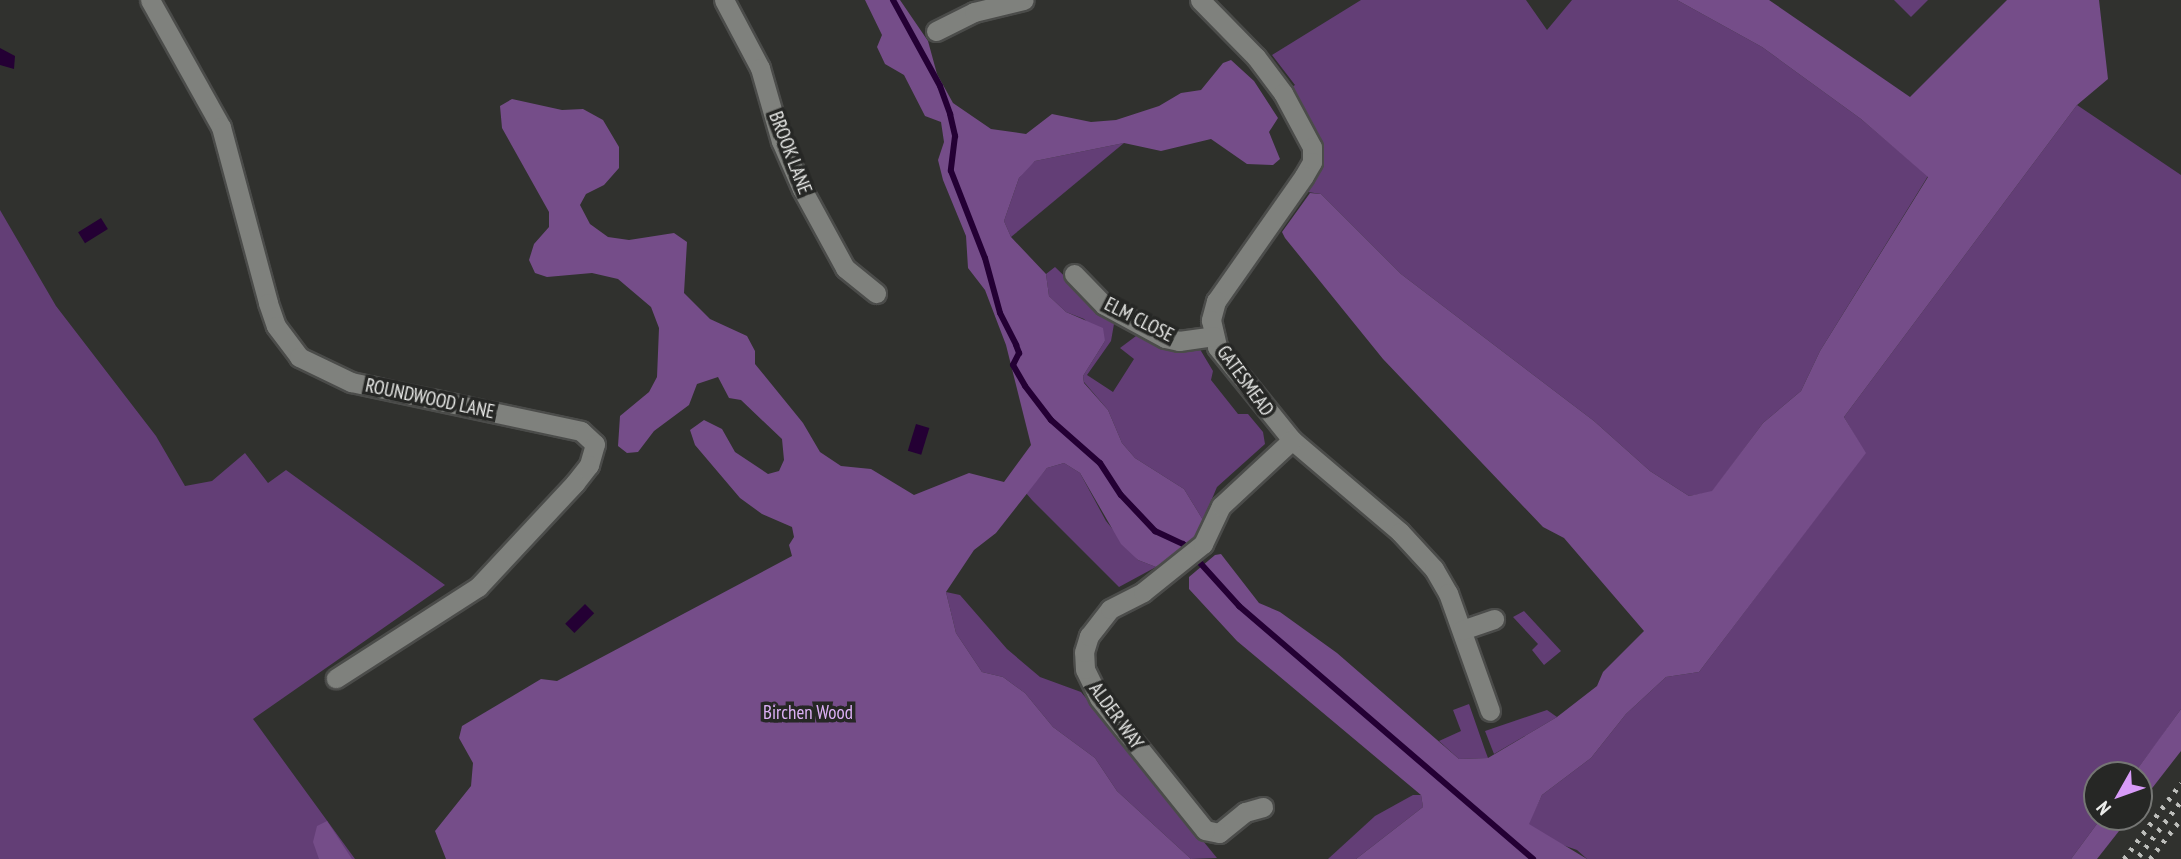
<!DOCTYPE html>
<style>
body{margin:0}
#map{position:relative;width:2181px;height:859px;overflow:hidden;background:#30312e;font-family:"PT Sans Narrow",sans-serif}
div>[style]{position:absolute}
.green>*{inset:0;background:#633e76}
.forest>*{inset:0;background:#754d89}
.water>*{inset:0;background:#240034;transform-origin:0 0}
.stream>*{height:6px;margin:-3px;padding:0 3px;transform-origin:3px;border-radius:3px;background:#240034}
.roads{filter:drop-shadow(2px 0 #4b4c4a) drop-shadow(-2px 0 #4b4c4a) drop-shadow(0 2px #4b4c4a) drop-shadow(0 -2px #4b4c4a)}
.minor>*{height:19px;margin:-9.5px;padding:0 9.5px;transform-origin:9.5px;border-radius:9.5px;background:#7f817d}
.rail>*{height:5px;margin-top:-2.5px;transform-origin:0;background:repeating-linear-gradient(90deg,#bdbebb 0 3.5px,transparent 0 10.5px)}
span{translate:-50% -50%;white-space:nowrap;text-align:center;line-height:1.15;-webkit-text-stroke:7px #262725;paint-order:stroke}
.street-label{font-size:19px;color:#ecedeb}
.park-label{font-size:19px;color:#ddb0f6}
.north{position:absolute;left:2083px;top:761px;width:70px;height:70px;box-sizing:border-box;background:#262725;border:2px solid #757674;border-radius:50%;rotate:230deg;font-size:19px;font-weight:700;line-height:28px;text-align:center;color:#ecedeb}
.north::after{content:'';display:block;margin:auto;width:24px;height:32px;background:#d89bf8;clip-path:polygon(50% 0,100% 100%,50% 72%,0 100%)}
</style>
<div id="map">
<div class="green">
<i style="clip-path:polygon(1361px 0,1526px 0,1547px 30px,1572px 0,1677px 0,1762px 47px,1861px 119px,1928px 176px,1820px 351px,1801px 391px,1763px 423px,1712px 492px,1689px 496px,1650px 471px,1594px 421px,1401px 274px,1321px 194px,1308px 192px,1320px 167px,1322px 144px,1290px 88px,1295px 85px,1272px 55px)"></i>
<i style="clip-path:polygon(1894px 0,1928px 0,1911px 17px)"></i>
<i style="clip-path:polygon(2077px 105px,2181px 175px,2181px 709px,2159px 740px,2133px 775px,2097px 775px,2097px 817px,2102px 817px,2071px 859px,1587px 859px,1577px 850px,1551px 841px,1528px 824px,1542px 795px,1591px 758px,1626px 714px,1666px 677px,1699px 672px,1865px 453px,1844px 417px)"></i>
<i style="clip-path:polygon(1124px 143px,1011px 237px,1004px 221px,1019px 178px,1027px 168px,1035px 161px)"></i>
<i style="clip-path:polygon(0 210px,56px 306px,156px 436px,185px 486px,212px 481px,245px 453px,268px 483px,286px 470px,445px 585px,253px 719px,355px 859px,0 859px)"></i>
<i style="clip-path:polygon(1055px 267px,1114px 324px,1111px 341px,1087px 375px,1113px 392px,1134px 359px,1120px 348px,1140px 333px,1198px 346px,1213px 371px,1211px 380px,1238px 414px,1248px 414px,1263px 432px,1265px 444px,1217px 487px,1203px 520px,1184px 489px,1135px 458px,1122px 443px,1108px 410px,1084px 382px,1083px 376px,1105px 341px,1084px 319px,1066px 312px,1049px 296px,1046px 274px)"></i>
<i style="clip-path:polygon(1064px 463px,1080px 473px,1106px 521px,1138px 560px,1156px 567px,1119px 587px,1032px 500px,1026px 493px,1047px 468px)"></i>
<i style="clip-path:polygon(946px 592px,960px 595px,1007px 649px,1040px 677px,1081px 692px,1217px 858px,1191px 859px,1117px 791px,1095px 758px,1053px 727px,1025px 693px,1003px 677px,982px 672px,956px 633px)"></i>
<i style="clip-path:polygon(1524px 611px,1561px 651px,1544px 665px,1532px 650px,1538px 644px,1513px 617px)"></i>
<i style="clip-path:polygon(1469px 704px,1485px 750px,1488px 758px,1459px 759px,1439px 741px,1461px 731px,1453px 710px)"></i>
<i style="clip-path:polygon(1547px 710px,1557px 717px,1494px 754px,1485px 731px)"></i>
<i style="clip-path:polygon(1413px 795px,1421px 795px,1423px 807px,1356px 859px,1328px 859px,1375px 816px)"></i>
</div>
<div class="forest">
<i style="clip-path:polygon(865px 0,900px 0,928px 41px,937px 74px,953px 103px,991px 129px,1026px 134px,1052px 114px,1091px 122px,1116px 120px,1159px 106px,1181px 93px,1201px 90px,1223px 63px,1231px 60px,1254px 81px,1278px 118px,1269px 132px,1280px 159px,1273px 165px,1247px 164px,1211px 139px,1161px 151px,1124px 143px,1035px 161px,1019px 178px,1004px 221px,1011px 237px,1046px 274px,1049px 296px,1066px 312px,1103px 328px,1105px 341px,1083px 376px,1084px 383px,1108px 410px,1122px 443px,1135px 458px,1184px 489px,1203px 520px,1202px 529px,1192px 544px,1156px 567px,1138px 560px,1121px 544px,1080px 473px,1064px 463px,1047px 468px,996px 533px,974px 550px,946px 592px,956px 633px,982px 672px,1003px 677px,1025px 693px,1053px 727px,1095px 758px,1117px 791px,1191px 859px,446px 859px,435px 831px,471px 786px,473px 763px,459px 738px,462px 726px,541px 679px,557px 681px,792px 556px,789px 545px,794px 537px,792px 527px,762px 514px,740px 498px,695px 445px,690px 430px,704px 420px,722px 429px,735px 452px,768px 474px,779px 471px,784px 460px,782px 439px,741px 400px,729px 398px,718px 377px,697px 384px,689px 405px,654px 431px,638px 452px,627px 453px,618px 446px,620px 416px,649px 392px,657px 377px,659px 328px,651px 307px,618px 279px,592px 273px,547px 277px,535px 273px,529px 260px,534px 244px,549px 227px,549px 212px,502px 128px,500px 106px,512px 99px,562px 110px,583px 109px,603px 120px,619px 147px,619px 168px,604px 185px,586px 194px,580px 205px,590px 224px,608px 237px,629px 240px,674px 233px,687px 242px,684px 293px,710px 319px,747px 336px,755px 351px,755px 364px,803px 423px,820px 452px,841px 466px,871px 469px,914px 495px,969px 473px,1004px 482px,1031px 445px,1006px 345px,985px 290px,968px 268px,966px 236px,943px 180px,938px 160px,944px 142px,941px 122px,925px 116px,904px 75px,885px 64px,877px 47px,882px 35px)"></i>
<i style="clip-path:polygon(1677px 0,1769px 0,1910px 97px,2007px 0,2099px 0,2108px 79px,2077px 105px,1844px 417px,1866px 453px,1699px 672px,1666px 677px,1626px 714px,1591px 758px,1542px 795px,1529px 824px,1587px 859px,1356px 859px,1423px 807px,1421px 795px,1237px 641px,1189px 589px,1189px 577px,1215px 555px,1221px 554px,1259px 603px,1280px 612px,1337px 653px,1459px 759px,1488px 758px,1557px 717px,1597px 686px,1603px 672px,1644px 631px,1564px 538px,1543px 527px,1383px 359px,1285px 238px,1282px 232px,1310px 193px,1321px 194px,1401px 274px,1594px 421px,1650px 471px,1689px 496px,1712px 491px,1763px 423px,1801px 391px,1820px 351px,1928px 177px,1861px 119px,1762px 47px)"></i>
<i style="clip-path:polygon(2181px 709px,2181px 751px,2139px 805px,2139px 775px,2133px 775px)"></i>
<i style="clip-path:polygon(2102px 817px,2130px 817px,2097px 859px,2071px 859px)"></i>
<i style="clip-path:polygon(327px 821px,352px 859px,319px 859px,313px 842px,317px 826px)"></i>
</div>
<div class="water">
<i style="clip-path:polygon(0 48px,15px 56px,14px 69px,0 65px)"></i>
<i style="left:101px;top:218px;width:13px;height:27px;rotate:58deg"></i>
<i style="left:916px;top:424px;width:14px;height:28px;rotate:17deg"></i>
<i style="left:585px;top:604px;width:13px;height:28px;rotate:45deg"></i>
</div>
<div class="stream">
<i style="left:893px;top:0;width:98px;rotate:61.3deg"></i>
<i style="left:940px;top:86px;width:30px;rotate:70deg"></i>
<i style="left:950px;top:114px;width:23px;rotate:77deg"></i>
<i style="left:955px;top:136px;width:35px;rotate:97deg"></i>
<i style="left:951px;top:171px;width:93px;rotate:68.7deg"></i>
<i style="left:985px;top:258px;width:57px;rotate:74.7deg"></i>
<i style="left:1000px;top:313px;width:36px;rotate:63deg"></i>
<i style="left:1016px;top:345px;width:9px;rotate:69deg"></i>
<i style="left:1019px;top:353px;width:13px;rotate:117deg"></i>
<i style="left:1013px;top:365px;width:24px;rotate:60deg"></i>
<i style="left:1025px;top:386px;width:43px;rotate:52.6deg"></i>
<i style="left:1051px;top:420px;width:65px;rotate:41.3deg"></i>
<i style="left:1100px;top:463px;width:38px;rotate:57deg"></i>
<i style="left:1121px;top:495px;width:50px;rotate:46.6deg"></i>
<i style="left:1155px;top:531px;width:31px;rotate:25deg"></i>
<i style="left:1183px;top:544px;width:84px;rotate:47.9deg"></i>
<i style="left:1239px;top:606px;width:388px;rotate:40.7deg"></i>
</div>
<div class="roads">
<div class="minor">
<i style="left:150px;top:0;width:145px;rotate:60.8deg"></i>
<i style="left:221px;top:127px;width:182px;rotate:75deg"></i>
<i style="left:268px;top:303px;width:24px;rotate:71deg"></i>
<i style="left:276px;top:326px;width:39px;rotate:53deg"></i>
<i style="left:299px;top:357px;width:58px;rotate:25.7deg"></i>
<i style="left:351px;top:382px;width:235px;rotate:12deg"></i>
<i style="left:581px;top:431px;width:19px;rotate:43deg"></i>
<i style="left:595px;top:444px;width:22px;rotate:106deg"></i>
<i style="left:589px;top:465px;width:23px;rotate:128deg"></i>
<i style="left:575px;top:483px;width:142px;rotate:133deg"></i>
<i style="left:478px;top:587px;width:169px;rotate:147.3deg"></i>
<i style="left:724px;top:0;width:77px;rotate:62.1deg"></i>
<i style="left:760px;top:68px;width:76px;rotate:74deg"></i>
<i style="left:781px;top:141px;width:52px;rotate:66.4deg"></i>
<i style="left:802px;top:189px;width:90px;rotate:61.4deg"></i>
<i style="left:845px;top:268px;width:40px;rotate:39deg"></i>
<i style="left:1200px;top:0;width:80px;rotate:45.5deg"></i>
<i style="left:1256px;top:57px;width:45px;rotate:53.1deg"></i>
<i style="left:1283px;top:93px;width:61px;rotate:61.8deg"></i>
<i style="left:1312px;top:147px;width:15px;rotate:90deg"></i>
<i style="left:1312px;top:162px;width:16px;rotate:120deg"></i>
<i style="left:1304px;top:176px;width:153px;rotate:125.1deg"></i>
<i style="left:1216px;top:301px;width:20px;rotate:105deg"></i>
<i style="left:1211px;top:320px;width:28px;rotate:77deg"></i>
<i style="left:1217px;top:347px;width:119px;rotate:51.1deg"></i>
<i style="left:1292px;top:440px;width:142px;rotate:40.4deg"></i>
<i style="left:1400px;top:532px;width:50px;rotate:47.4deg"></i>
<i style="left:1434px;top:569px;width:28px;rotate:60deg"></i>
<i style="left:1448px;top:593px;width:125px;rotate:70.4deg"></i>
<i style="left:936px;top:31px;width:42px;rotate:-26.6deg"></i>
<i style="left:974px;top:12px;width:51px;rotate:-13.5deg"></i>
<i style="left:1074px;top:274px;width:43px;rotate:45.9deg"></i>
<i style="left:1104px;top:305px;width:69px;rotate:28.4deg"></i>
<i style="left:1165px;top:338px;width:14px;rotate:12deg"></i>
<i style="left:1179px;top:341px;width:35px;rotate:-8deg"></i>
<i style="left:1462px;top:630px;width:34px;rotate:-19deg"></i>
<i style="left:1263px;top:807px;width:19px;rotate:164deg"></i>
<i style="left:1245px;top:812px;width:33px;rotate:141deg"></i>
<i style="left:1219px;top:833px;width:14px;rotate:-168deg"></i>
<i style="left:1205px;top:830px;width:169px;rotate:-128.8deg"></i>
<i style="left:1099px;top:698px;width:32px;rotate:-116deg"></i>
<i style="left:1085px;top:669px;width:17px;rotate:-93deg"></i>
<i style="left:1084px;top:652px;width:17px;rotate:-73deg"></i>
<i style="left:1089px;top:636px;width:34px;rotate:-52deg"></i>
<i style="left:1110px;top:609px;width:37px;rotate:-27deg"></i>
<i style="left:1143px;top:592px;width:77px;rotate:-38.7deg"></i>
<i style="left:1203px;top:544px;width:42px;rotate:-64.7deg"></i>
<i style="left:1221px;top:506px;width:97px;rotate:-42.9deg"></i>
</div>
</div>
<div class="rail">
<i style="left:2139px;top:856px;width:69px;rotate:-52.6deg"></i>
<i style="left:2124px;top:859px;width:95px;rotate:-53.1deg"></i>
<i style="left:2150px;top:859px;width:51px;rotate:-52.2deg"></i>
</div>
<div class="street-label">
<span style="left:790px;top:153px;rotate:69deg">BROOK LANE</span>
<span style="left:1139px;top:320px;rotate:27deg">ELM CLOSE</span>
<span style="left:1245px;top:381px;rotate:54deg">GATESMEAD</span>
<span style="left:430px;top:399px;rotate:12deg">ROUNDWOOD LANE</span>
<span style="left:1116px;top:716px;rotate:54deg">ALDER WAY</span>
</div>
<div class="park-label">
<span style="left:808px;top:713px">Birchen Wood</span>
</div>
<div class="north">N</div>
</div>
